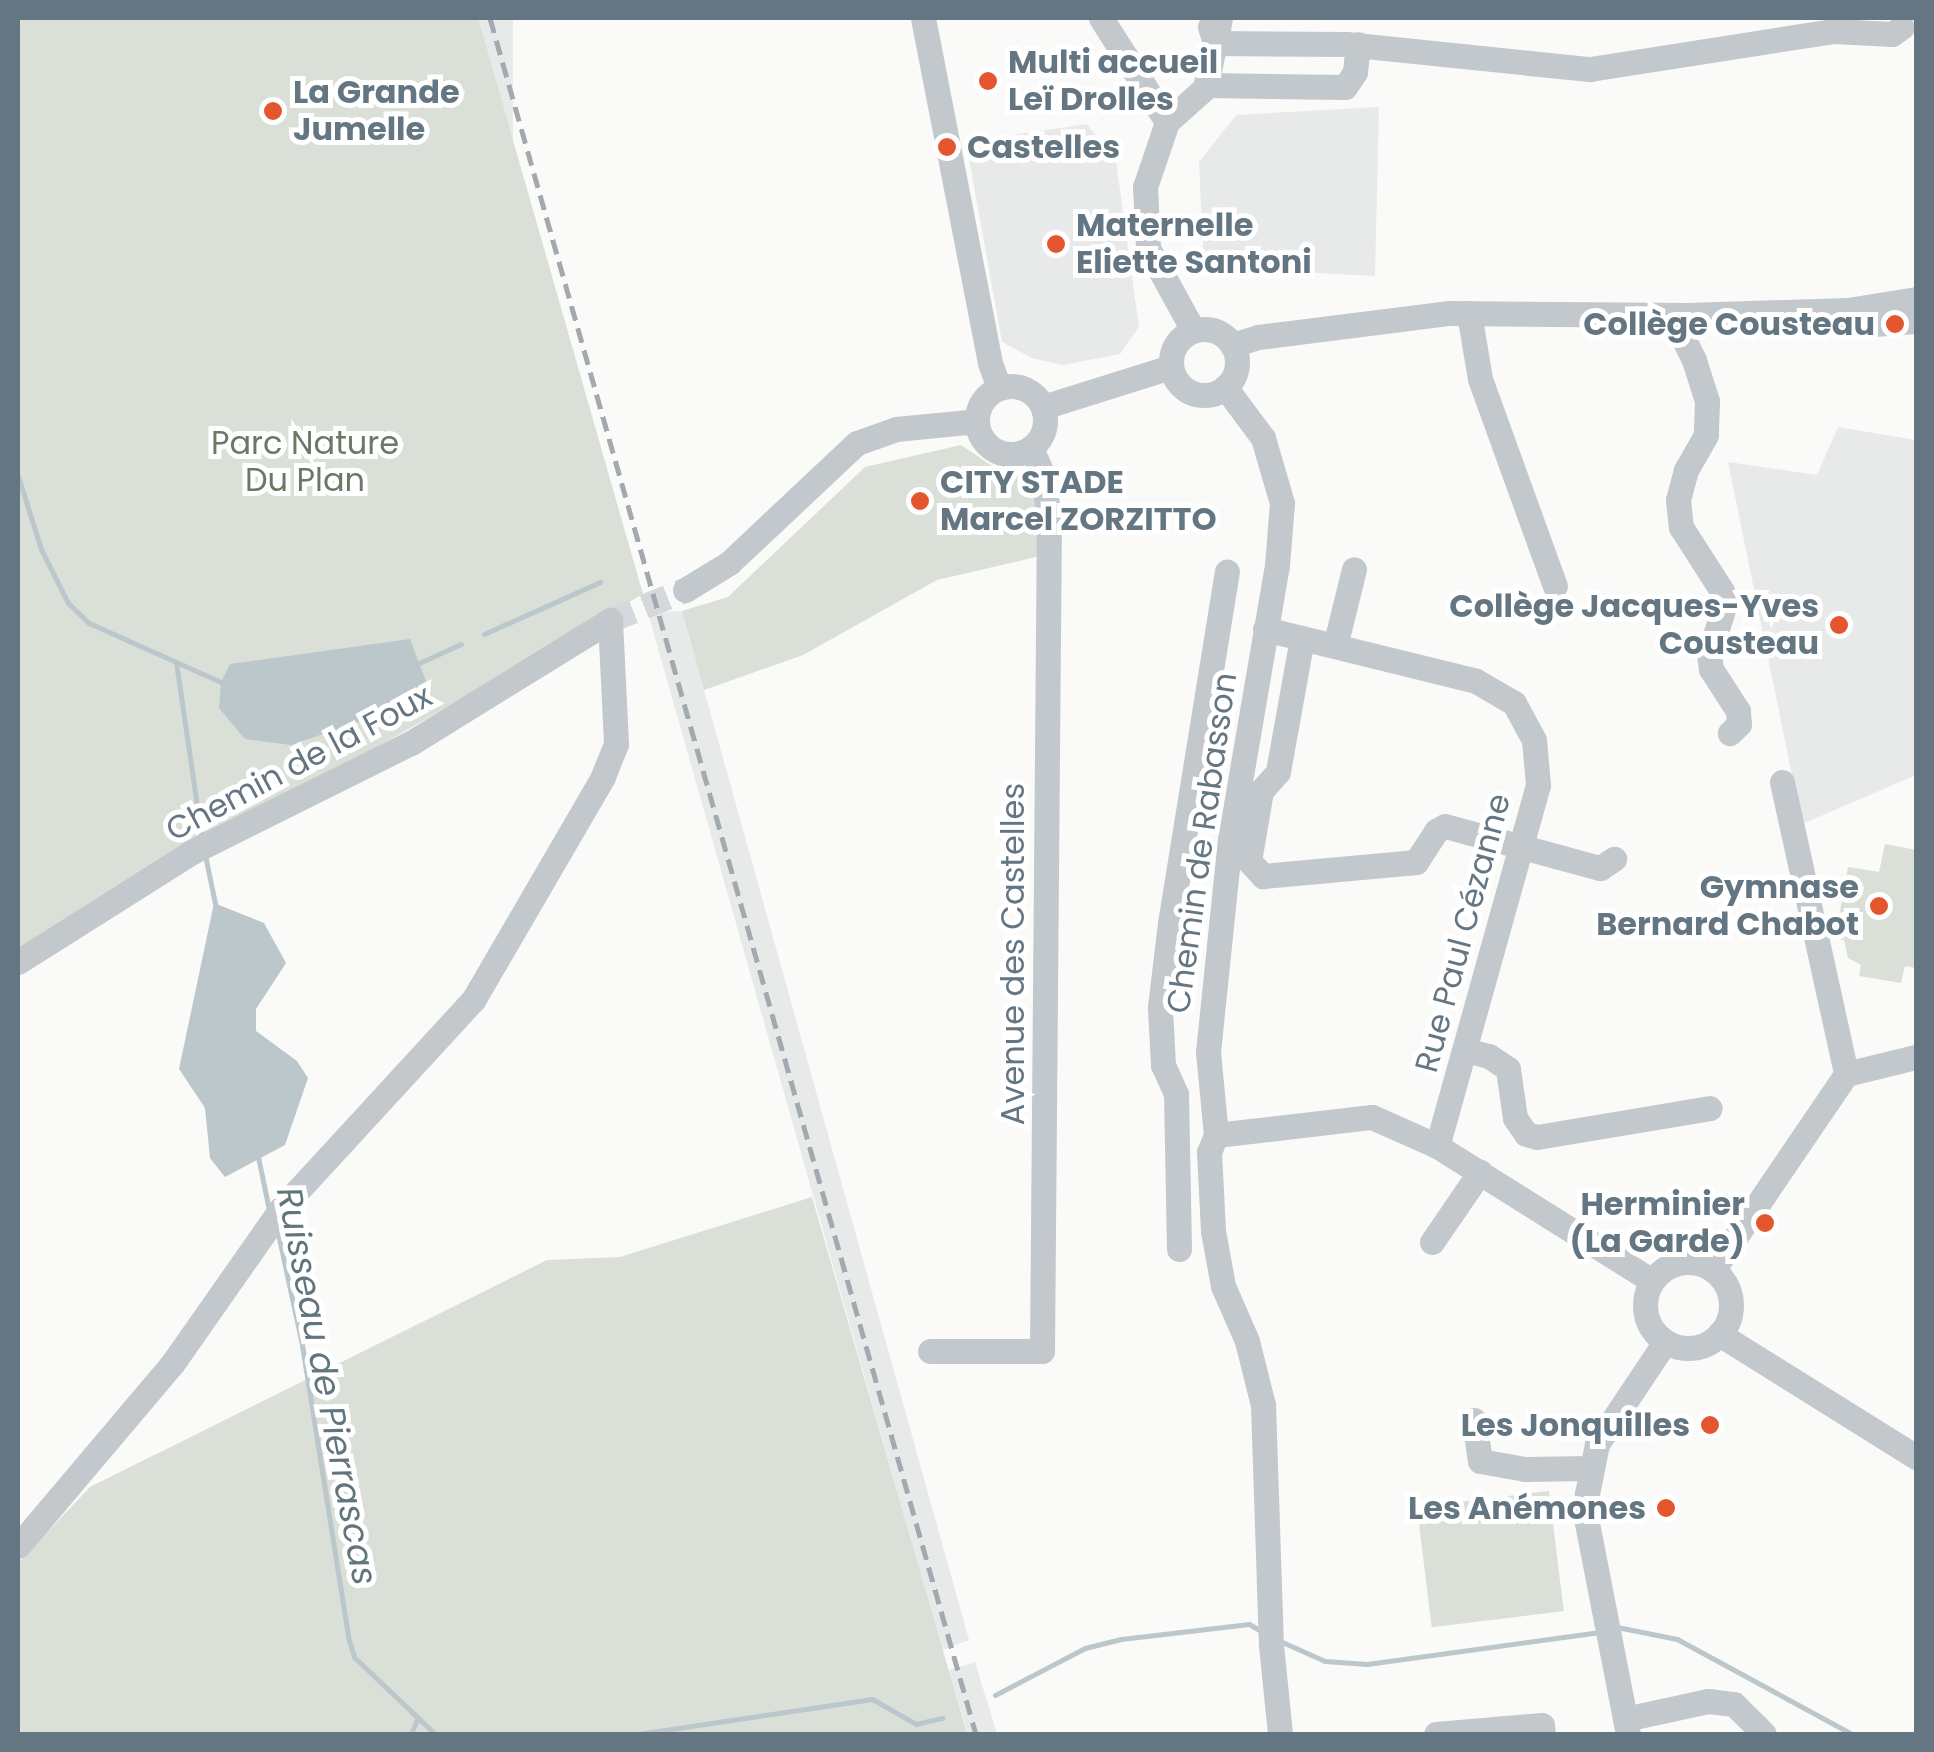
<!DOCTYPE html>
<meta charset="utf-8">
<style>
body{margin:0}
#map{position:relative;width:1934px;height:1752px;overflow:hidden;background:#fafaf8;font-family:Poppins,sans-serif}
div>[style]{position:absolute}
.built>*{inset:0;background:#e8e9e9;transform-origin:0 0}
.green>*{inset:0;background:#dadfd7;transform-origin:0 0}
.water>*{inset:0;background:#bbc7cb}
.stream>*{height:5px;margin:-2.5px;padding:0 2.5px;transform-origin:2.5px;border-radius:2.5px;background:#bbc7cb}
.minor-tunnel>*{height:25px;margin-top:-12.5px;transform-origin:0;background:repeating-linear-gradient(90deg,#d5d9db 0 25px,transparent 0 37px)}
.minor>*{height:25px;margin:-12.5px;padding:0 12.5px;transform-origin:12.5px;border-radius:12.5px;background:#c3c8cc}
.minor>.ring{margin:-12.5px;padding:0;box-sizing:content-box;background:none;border:25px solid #c3c8cc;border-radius:50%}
.rail>*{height:5px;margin-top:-2.5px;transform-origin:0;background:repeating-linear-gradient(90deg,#a2aab0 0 15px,transparent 0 23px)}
.dots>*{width:28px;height:28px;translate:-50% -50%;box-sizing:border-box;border:5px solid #fff;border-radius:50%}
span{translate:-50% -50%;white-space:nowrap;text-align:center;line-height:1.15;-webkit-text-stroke:10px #fff;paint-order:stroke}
.poi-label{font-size:32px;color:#657683;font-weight:700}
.left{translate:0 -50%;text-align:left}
.right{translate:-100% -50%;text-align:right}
.park-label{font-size:32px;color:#687a64}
.street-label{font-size:32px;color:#657683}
.water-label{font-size:35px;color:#60757c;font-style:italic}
.frame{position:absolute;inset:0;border:20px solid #657683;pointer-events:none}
</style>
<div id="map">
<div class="built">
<i style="left:478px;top:18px;width:35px;height:599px"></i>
<i style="clip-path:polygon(1379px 107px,1375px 276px,1220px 268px,1203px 248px,1199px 162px,1236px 115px)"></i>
<i style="clip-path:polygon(1087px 124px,1116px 161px,1139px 327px,1120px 354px,1063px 365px,1032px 358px,1002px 342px,966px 142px)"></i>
<i style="clip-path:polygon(1838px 427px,1916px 440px,1916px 775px,1802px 824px,1728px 462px,1817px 475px)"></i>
<i style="clip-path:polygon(682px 611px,969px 1640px,942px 1650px,648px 613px)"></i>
<i style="left:975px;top:1662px;width:75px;height:28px;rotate:73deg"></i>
</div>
<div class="green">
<i style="clip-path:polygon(18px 18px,478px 18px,643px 594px,18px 954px)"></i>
<i style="clip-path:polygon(961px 445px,998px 470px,1043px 475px,1049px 554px,937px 580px,803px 655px,704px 690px,682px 611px,728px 597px,865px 467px)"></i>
<i style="clip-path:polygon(1885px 844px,1916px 850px,1916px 968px,1905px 966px,1901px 983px,1859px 976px,1861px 965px,1848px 958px,1844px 940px,1835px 939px,1848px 867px,1879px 872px)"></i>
<i style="clip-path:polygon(812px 1197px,967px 1734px,18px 1734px,18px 1563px,90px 1487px,547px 1260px,620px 1257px)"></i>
<i style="left:1549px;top:1491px;width:121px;height:133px;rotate:83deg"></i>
</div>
<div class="water">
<i style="clip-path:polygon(410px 639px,427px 684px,384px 713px,291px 745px,245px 739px,219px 708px,221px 682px,230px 664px)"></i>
<i style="clip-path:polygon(214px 903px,264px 923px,286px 963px,256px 1009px,256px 1031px,297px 1061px,308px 1078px,285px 1145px,225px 1177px,210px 1158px,205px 1108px,179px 1069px)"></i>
</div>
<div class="stream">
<i style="left:18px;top:476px;width:77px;rotate:72.5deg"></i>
<i style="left:41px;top:549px;width:60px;rotate:63.4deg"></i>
<i style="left:68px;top:603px;width:29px;rotate:44deg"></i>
<i style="left:89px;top:623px;width:145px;rotate:24.1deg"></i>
<i style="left:484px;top:634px;width:127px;rotate:-24.1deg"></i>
<i style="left:176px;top:662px;width:180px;rotate:81.7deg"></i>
<i style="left:419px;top:663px;width:46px;rotate:-24.3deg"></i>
<i style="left:205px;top:855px;width:54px;rotate:78.3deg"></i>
<i style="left:257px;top:1152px;width:59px;rotate:78.3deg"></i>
<i style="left:277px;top:1229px;width:119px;rotate:77.8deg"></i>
<i style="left:302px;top:1345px;width:296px;rotate:81deg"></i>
<i style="left:348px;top:1637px;width:21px;rotate:73deg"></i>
<i style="left:354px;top:1657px;width:112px;rotate:43.5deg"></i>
<i style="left:1617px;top:1627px;width:61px;rotate:11.3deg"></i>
<i style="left:1677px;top:1639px;width:199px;rotate:28.5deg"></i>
<i style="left:1280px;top:1641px;width:49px;rotate:24deg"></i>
<i style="left:1325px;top:1661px;width:42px;rotate:4.1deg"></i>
<i style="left:1367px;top:1664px;width:237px;rotate:-7.8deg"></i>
<i style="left:995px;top:1695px;width:102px;rotate:-27.6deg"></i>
<i style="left:1085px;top:1648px;width:37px;rotate:-14deg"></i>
<i style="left:1121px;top:1639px;width:129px;rotate:-6.7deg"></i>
<i style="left:1249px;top:1624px;width:14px;rotate:30deg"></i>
<i style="left:411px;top:1734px;width:16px;rotate:-68deg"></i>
<i style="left:638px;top:1734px;width:237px;rotate:-8.5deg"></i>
<i style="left:872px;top:1699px;width:51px;rotate:29.6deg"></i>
<i style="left:916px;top:1724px;width:27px;rotate:-13deg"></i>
</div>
<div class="minor-tunnel">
<i style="left:610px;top:620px;width:81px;rotate:-21.8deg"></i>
</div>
<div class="minor">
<i style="left:923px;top:18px;width:351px;rotate:79deg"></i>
<i style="left:990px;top:363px;width:27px;rotate:70deg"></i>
<i style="left:1101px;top:18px;width:123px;rotate:57.6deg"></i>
<i style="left:1220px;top:18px;width:25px;rotate:101deg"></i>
<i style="left:1215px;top:43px;width:131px;rotate:0.4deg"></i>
<i style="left:1346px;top:44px;width:245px;rotate:5.9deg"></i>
<i style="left:1590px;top:69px;width:247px;rotate:-8.9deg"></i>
<i style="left:1834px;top:31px;width:58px;rotate:3deg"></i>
<i style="left:1892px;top:34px;width:12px;rotate:-35deg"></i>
<i style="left:1206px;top:85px;width:139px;rotate:0.8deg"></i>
<i style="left:1345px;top:87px;width:18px;rotate:-56deg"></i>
<i style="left:1355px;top:72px;width:28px;rotate:-84deg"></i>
<i style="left:1469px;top:313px;width:67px;rotate:80.5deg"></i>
<i style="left:1480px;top:379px;width:220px;rotate:70.1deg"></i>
<i style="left:1672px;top:315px;width:50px;rotate:63.9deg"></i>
<i style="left:1694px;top:360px;width:43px;rotate:72.4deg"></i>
<i style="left:1707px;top:401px;width:34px;rotate:92deg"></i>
<i style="left:1706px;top:435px;width:40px;rotate:119.7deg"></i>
<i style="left:1686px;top:470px;width:31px;rotate:105deg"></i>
<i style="left:1678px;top:500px;width:27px;rotate:84deg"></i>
<i style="left:1681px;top:527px;width:76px;rotate:57.4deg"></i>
<i style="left:1722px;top:591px;width:12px;rotate:76deg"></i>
<i style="left:1725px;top:603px;width:54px;rotate:107.1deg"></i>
<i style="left:1709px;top:655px;width:14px;rotate:82deg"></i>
<i style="left:1711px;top:669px;width:50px;rotate:57.3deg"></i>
<i style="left:1738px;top:711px;width:13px;rotate:86deg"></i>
<i style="left:1739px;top:724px;width:13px;rotate:135deg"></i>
<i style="left:1846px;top:326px;width:70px;rotate:-4.1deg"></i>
<i class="ring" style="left:1171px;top:329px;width:41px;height:41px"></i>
<i style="left:1193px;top:330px;width:94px;rotate:-118.8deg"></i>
<i style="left:1148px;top:248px;width:61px;rotate:-92.8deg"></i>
<i style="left:1145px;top:187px;width:69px;rotate:-71.3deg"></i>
<i style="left:1167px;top:122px;width:51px;rotate:-41.8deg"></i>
<i style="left:1205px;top:88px;width:46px;rotate:-77.5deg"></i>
<i style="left:1215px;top:43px;width:17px;rotate:-107deg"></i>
<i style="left:1232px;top:345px;width:27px;rotate:-17deg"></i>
<i style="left:1258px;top:337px;width:193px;rotate:-7.2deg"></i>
<i style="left:1449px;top:313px;width:238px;rotate:0.5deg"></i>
<i style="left:1687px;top:315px;width:161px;rotate:-1.8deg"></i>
<i style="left:1848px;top:310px;width:69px;rotate:-9.2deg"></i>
<i class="ring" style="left:977px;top:386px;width:43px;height:43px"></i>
<i style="left:1225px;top:387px;width:64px;rotate:53.3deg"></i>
<i style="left:1263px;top:438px;width:68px;rotate:73.7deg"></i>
<i style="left:1282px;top:503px;width:62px;rotate:94.6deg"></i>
<i style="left:1277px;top:565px;width:278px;rotate:99.7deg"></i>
<i style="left:1230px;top:839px;width:214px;rotate:95.9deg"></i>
<i style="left:1208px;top:1052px;width:83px;rotate:84.5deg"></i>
<i style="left:1216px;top:1135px;width:18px;rotate:112deg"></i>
<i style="left:1209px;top:1152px;width:79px;rotate:87.1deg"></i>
<i style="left:1213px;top:1231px;width:56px;rotate:79.7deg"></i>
<i style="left:1223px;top:1286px;width:60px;rotate:66.4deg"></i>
<i style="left:1247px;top:1341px;width:66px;rotate:76deg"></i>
<i style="left:1263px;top:1405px;width:240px;rotate:88.1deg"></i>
<i style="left:1271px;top:1645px;width:89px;rotate:84.2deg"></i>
<i style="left:1043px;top:407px;width:134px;rotate:-17.4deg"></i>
<i style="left:685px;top:590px;width:52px;rotate:-31.5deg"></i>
<i style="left:729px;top:563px;width:175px;rotate:-43.2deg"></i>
<i style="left:857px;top:443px;width:41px;rotate:-19.7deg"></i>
<i style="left:896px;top:429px;width:81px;rotate:-5.6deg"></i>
<i style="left:1265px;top:629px;width:217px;rotate:13.8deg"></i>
<i style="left:1476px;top:681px;width:44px;rotate:30.1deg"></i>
<i style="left:1514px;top:703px;width:42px;rotate:61.6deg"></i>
<i style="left:1534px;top:740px;width:45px;rotate:84.9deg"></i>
<i style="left:1538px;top:785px;width:375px;rotate:105.6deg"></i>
<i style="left:1302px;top:638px;width:136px;rotate:100.2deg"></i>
<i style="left:1278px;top:772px;width:25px;rotate:132deg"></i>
<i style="left:1261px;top:791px;width:71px;rotate:99.7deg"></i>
<i style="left:1249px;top:861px;width:21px;rotate:47deg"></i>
<i style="left:1263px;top:876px;width:154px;rotate:-5.2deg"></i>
<i style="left:1416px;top:862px;width:37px;rotate:-57deg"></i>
<i style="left:1436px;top:831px;width:10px;rotate:-29deg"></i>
<i style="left:1445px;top:826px;width:161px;rotate:15.2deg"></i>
<i style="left:1600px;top:868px;width:17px;rotate:-33deg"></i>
<i style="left:1335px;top:646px;width:79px;rotate:-76.1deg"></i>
<i style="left:1782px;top:782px;width:299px;rotate:77.6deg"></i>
<i style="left:18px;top:962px;width:206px;rotate:-32.3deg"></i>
<i style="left:192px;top:852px;width:245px;rotate:-26.5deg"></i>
<i style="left:411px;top:743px;width:234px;rotate:-31.7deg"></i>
<i style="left:610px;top:620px;width:124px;rotate:87.2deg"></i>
<i style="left:616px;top:744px;width:35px;rotate:112deg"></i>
<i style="left:603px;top:777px;width:258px;rotate:120.2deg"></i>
<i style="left:473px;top:1000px;width:285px;rotate:132.6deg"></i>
<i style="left:280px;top:1210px;width:188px;rotate:125deg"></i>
<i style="left:172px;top:1364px;width:238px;rotate:130.2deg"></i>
<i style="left:1466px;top:1050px;width:24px;rotate:15deg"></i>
<i style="left:1489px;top:1056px;width:23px;rotate:34deg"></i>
<i style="left:1508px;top:1069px;width:49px;rotate:81.9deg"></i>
<i style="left:1515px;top:1118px;width:19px;rotate:55deg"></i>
<i style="left:1526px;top:1134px;width:11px;rotate:15deg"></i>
<i style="left:1537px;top:1137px;width:175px;rotate:-9.5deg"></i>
<i style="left:1216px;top:1135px;width:157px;rotate:-6.6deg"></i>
<i style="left:1372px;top:1117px;width:71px;rotate:24deg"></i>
<i style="left:1437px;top:1146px;width:254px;rotate:32.1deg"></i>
<i style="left:1432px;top:1242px;width:85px;rotate:-55.6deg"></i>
<i style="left:1179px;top:1249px;width:155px;rotate:-91.1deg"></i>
<i style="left:1176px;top:1094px;width:32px;rotate:-114deg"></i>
<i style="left:1163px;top:1065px;width:58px;rotate:-93deg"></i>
<i style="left:1160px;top:1007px;width:85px;rotate:-83.2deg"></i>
<i style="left:1170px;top:923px;width:356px;rotate:-80.8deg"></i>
<i class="ring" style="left:1645px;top:1262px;width:61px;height:61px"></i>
<i style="left:1713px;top:1270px;width:237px;rotate:-55.8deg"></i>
<i style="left:1846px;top:1074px;width:72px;rotate:-13.7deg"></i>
<i style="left:1719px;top:1334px;width:232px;rotate:32deg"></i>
<i style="left:930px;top:1351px;width:112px"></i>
<i style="left:1042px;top:1351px;width:832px;rotate:-89.52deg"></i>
<i style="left:1049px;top:519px;width:44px;rotate:-97.8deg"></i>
<i style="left:1043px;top:475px;width:30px;rotate:-114deg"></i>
<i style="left:1474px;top:1420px;width:41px;rotate:81.7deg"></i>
<i style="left:1480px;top:1461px;width:46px;rotate:10.1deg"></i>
<i style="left:1525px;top:1469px;width:65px;rotate:-0.9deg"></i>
<i style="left:1625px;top:1719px;width:85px;rotate:-12.2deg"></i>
<i style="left:1708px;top:1701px;width:26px;rotate:7deg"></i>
<i style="left:1734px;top:1704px;width:42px;rotate:45deg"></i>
<i style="left:1436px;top:1734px;width:106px;rotate:-4.9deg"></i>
<i style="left:1542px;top:1725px;width:9px;rotate:84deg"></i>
<i style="left:1628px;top:1734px;width:221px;rotate:-101deg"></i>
<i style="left:1586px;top:1517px;width:23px;rotate:-88deg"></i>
<i style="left:1587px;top:1494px;width:51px;rotate:-78.7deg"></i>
<i style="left:1597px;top:1444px;width:123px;rotate:-56.3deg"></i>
</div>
<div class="rail">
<i style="left:490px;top:18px;width:1783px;rotate:74.19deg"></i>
</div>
<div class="dots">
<i style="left:988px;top:81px;background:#e4572e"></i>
<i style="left:273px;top:111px;background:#e4572e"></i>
<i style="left:947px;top:147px;background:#e4572e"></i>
<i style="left:1056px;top:244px;background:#e4572e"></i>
<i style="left:1895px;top:324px;background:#e4572e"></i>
<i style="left:920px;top:501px;background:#e4572e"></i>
<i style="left:1839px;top:625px;background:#e4572e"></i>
<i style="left:1879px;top:906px;background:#e4572e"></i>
<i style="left:1765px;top:1223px;background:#e4572e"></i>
<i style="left:1710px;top:1425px;background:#e4572e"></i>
<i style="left:1666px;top:1508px;background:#e4572e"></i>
</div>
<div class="poi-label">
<span class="left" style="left:1008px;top:81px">Multi accueil<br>Leï Drolles</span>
<span class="left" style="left:293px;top:111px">La Grande<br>Jumelle</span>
<span class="left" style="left:967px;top:147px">Castelles</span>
<span class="left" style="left:1076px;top:244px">Maternelle<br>Eliette Santoni</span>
<span class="right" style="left:1875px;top:324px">Collège Cousteau</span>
<span class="left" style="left:940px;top:501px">CITY STADE<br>Marcel ZORZITTO</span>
<span class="right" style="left:1819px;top:625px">Collège Jacques-Yves<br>Cousteau</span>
<span class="right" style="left:1859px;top:906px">Gymnase<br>Bernard Chabot</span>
<span class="right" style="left:1745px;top:1223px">Herminier<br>(La Garde)</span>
<span class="right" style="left:1690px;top:1425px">Les Jonquilles</span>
<span class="right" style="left:1646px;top:1508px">Les Anémones</span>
</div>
<div class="park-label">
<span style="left:305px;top:462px">Parc Nature<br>Du Plan</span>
</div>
<div class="street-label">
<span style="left:299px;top:763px;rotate:-28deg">Chemin de la Foux</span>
<span style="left:1202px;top:843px;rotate:-82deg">Chemin de Rabasson</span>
<span style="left:1463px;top:933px;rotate:-75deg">Rue Paul Cézanne</span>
<span style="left:1013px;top:954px;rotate:-90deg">Avenue des Castelles</span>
</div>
<div class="water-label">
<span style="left:327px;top:1386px;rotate:79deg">Ruisseau de Pierrascas</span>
</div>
<div class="frame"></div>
</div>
